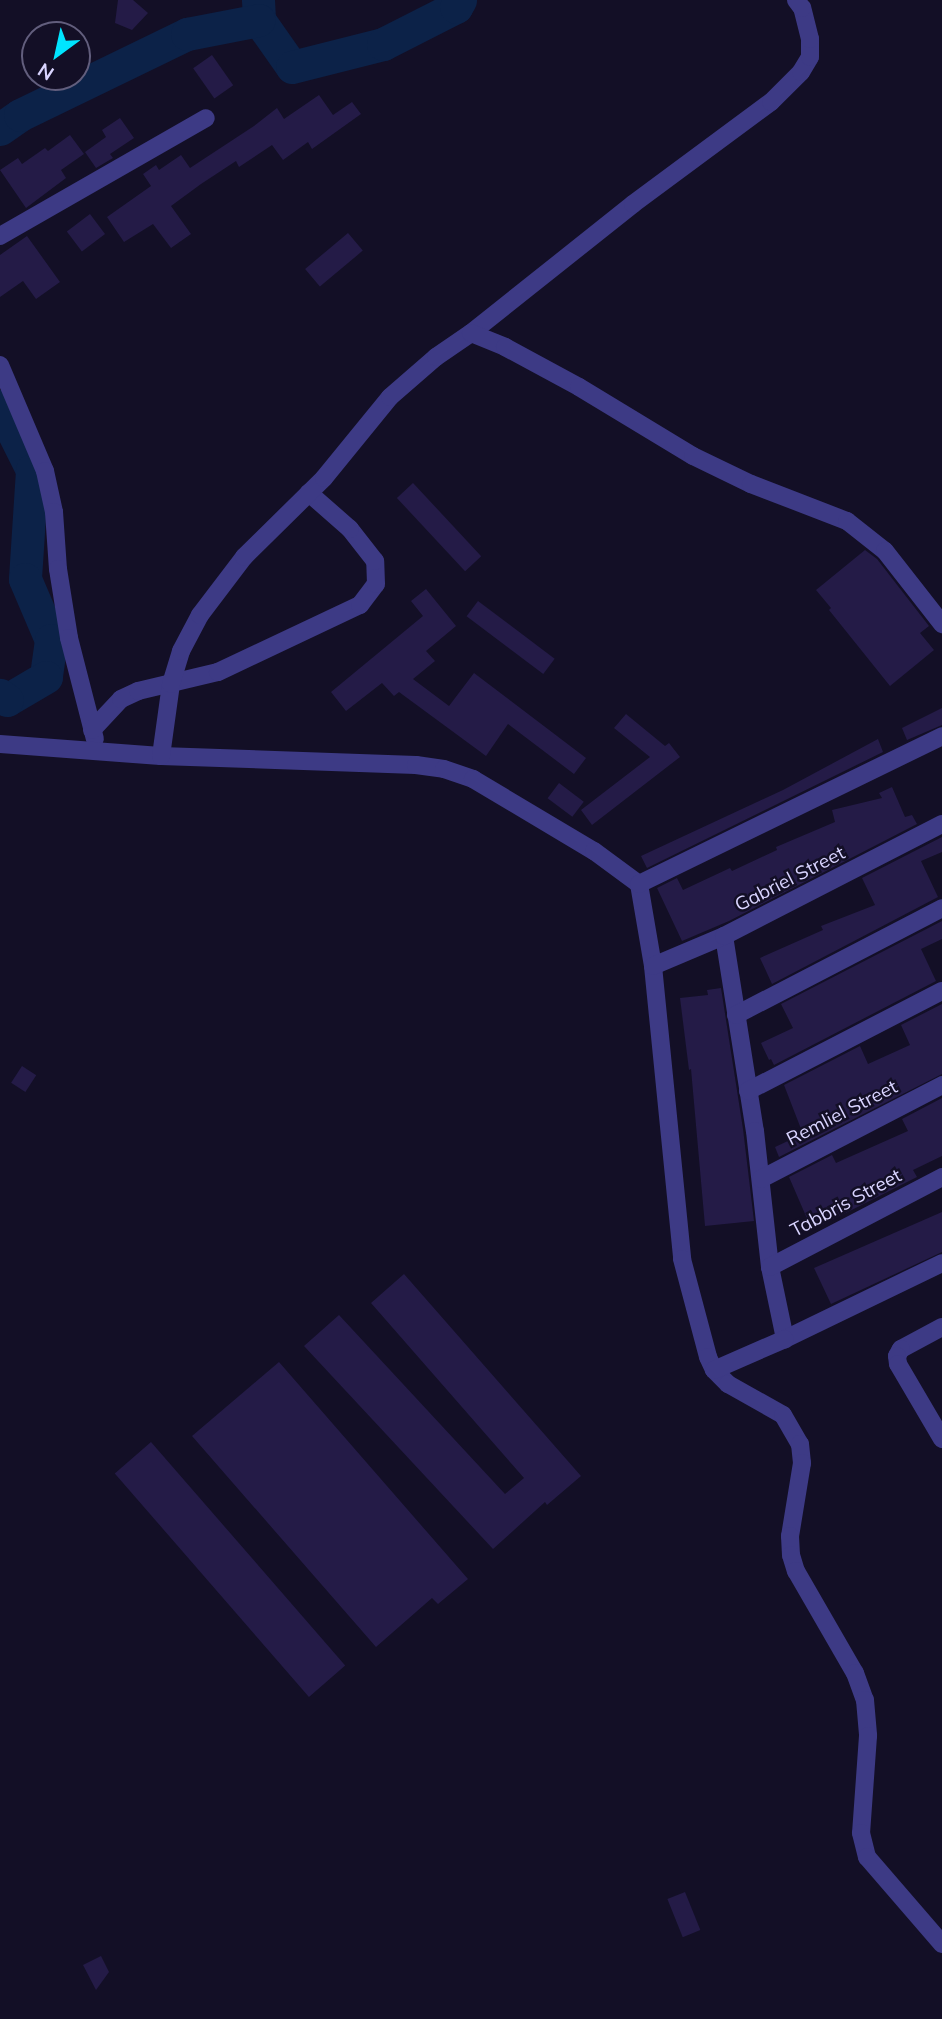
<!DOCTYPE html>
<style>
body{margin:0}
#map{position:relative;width:942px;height:2019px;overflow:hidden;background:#130f26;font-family:Mulish,sans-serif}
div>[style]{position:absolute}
.river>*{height:33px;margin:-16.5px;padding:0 16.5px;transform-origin:16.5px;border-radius:16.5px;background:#0c2248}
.building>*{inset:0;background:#241b47;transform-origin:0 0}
.minor>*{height:18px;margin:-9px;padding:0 9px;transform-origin:9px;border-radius:9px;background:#3d3a85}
span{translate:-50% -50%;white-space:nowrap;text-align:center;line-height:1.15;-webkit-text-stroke:5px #130f26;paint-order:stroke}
.street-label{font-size:19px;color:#d9d4ff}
.north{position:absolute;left:21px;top:21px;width:70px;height:70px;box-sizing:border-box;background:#130f26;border:2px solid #625e7d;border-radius:50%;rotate:213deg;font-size:19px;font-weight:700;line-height:28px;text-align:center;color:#d9d4ff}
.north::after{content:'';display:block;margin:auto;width:24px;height:32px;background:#00e5ff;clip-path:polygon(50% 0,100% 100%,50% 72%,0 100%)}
</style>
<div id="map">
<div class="river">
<i style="left:258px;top:0;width:20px;rotate:87deg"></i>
<i style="left:259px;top:20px;width:57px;rotate:54.9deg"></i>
<i style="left:292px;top:67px;width:94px;rotate:-14.2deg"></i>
<i style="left:383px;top:44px;width:82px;rotate:-26.9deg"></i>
<i style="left:456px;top:7px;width:8px;rotate:-60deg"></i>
<i style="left:0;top:129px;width:24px;rotate:-35deg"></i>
<i style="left:20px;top:115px;width:186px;rotate:-25.9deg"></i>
<i style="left:187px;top:34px;width:73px;rotate:-11deg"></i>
<i style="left:0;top:406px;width:72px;rotate:63.4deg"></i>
<i style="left:32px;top:470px;width:109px;rotate:93.7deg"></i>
<i style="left:25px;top:579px;width:66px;rotate:66.9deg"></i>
<i style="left:51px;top:640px;width:37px;rotate:98deg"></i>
<i style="left:46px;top:677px;width:45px;rotate:149.5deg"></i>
<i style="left:7px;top:700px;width:9px;rotate:-144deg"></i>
</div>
<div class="building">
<i style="clip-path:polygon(118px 0,133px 0,148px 13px,132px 30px,115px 23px)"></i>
<i style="left:212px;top:55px;width:37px;height:23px;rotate:55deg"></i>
<i style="clip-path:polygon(319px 95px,333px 115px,352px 102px,361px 114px,312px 149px,308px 142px,283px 160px,272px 145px,239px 167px,236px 161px,201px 184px,171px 206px,191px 234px,171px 248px,153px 224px,124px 242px,107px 217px,151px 186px,143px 174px,156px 165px,159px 170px,181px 155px,190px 168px,254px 126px,277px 108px,284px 119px)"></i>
<i style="clip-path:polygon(120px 118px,134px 138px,110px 154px,113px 158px,96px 168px,85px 152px,106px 137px,102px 130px)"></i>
<i style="clip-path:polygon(70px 135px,84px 154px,61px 170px,66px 178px,26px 208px,0 170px,18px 158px,22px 164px,45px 148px,48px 151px)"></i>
<i style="left:90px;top:214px;width:25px;height:29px;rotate:53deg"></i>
<i style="left:348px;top:233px;width:23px;height:56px;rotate:50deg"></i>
<i style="clip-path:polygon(27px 236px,60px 282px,36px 299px,23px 281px,0 297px,0 255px)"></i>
<i style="left:413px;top:483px;width:100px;height:22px;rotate:47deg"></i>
<i style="clip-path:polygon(865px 550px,877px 559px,929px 626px,920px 633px,934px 650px,890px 686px,829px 610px,831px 608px,816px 590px)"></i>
<i style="clip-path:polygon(426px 589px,456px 626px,426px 651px,435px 661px,413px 679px,449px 706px,474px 673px,586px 758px,574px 774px,508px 724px,486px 756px,399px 692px,394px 696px,382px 683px,346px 711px,331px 692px,423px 616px,411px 601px)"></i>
<i style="left:478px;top:601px;width:96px;height:19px;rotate:37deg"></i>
<i style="clip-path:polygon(942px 708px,942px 725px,907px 740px,902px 728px)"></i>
<i style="clip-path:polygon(626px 714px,665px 746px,669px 743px,680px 757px,592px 825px,581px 810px,650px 757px,614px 728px)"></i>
<i style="clip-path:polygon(878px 739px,883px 752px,647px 868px,641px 856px,783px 790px)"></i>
<i style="left:559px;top:783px;width:31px;height:19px;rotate:37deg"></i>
<i style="clip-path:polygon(892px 787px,905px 817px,912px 815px,917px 824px,729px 921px,682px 941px,657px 888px,677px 878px,683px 890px,730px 868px,732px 871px,777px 850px,776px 847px,835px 822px,832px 810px,882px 798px,879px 793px)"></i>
<i style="clip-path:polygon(942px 837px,942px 852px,921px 861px,938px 897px,772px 984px,760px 958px,823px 930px,821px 926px,875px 905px,862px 878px)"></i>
<i style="clip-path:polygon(942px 921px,942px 939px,921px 949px,936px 981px,774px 1065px,771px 1059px,769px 1060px,761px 1043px,793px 1028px,781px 1004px)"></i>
<i style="clip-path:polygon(721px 988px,743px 1129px,754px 1221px,705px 1226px,691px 1069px,689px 1070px,680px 998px,708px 995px,707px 990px)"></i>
<i style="clip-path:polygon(942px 1004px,942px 1074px,779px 1157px,775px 1147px,803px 1134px,784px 1085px,860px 1046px,868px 1064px,910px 1045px,901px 1025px)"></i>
<i style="left:22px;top:1066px;width:17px;height:20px;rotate:33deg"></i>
<i style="clip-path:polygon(942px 1098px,942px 1156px,913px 1170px,917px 1177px,812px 1230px,789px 1177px,832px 1155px,836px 1163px,908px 1131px,902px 1119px)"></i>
<i style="clip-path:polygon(942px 1212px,942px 1252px,831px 1304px,814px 1268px)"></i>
<i style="clip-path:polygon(404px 1274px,581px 1476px,547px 1505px,545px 1502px,493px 1549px,304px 1346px,339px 1315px,505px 1494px,524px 1478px,371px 1303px)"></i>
<i style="clip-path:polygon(279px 1362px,468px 1579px,438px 1604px,432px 1598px,376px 1647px,192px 1436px)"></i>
<i style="left:151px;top:1442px;width:296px;height:48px;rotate:49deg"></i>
<i style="left:685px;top:1892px;width:41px;height:19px;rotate:68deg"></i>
<i style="clip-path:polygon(101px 1956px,109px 1972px,96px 1990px,83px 1965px)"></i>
</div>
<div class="minor">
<i style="left:0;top:236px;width:237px;rotate:-29.8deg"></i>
<i style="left:471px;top:333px;width:207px;rotate:-38.5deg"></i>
<i style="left:633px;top:204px;width:172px;rotate:-36.5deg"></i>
<i style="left:771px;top:102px;width:42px;rotate:-45deg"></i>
<i style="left:801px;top:72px;width:17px;rotate:-59deg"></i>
<i style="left:810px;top:57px;width:18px;rotate:-90deg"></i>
<i style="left:810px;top:39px;width:32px;rotate:-104deg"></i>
<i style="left:802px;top:8px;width:10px;rotate:-127deg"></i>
<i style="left:0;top:365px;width:115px;rotate:67deg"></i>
<i style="left:45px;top:471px;width:42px;rotate:77.6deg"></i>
<i style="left:54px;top:512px;width:57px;rotate:86deg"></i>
<i style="left:58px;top:569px;width:70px;rotate:80.9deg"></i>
<i style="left:69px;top:638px;width:104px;rotate:75.6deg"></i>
<i style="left:92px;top:730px;width:42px;rotate:-46.9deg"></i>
<i style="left:121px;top:699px;width:19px;rotate:-25deg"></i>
<i style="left:138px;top:691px;width:82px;rotate:-13.4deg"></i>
<i style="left:218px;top:672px;width:157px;rotate:-25.3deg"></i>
<i style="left:360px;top:605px;width:26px;rotate:-53deg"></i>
<i style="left:376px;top:584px;width:23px;rotate:-92deg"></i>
<i style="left:375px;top:561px;width:41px;rotate:-128deg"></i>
<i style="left:350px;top:529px;width:55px;rotate:-138.7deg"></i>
<i style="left:0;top:744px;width:161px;rotate:4.3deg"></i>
<i style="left:161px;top:756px;width:255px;rotate:2deg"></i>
<i style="left:416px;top:765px;width:28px;rotate:8deg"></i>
<i style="left:444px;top:769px;width:31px;rotate:19deg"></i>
<i style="left:473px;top:779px;width:141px;rotate:30.8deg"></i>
<i style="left:594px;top:851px;width:56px;rotate:36.3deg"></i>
<i style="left:639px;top:884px;width:83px;rotate:80.3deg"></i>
<i style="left:653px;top:966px;width:294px;rotate:84.3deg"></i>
<i style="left:682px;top:1259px;width:101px;rotate:75.1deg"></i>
<i style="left:708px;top:1357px;width:14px;rotate:65deg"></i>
<i style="left:714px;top:1370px;width:20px;rotate:45deg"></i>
<i style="left:728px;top:1384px;width:63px;rotate:29.4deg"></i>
<i style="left:783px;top:1415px;width:34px;rotate:60deg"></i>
<i style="left:800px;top:1444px;width:19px;rotate:84deg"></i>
<i style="left:802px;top:1463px;width:74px;rotate:99.3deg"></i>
<i style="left:790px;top:1536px;width:19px;rotate:87deg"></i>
<i style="left:791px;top:1555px;width:17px;rotate:73deg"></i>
<i style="left:796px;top:1571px;width:118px;rotate:60deg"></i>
<i style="left:855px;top:1673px;width:29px;rotate:70deg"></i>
<i style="left:865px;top:1700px;width:36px;rotate:85deg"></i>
<i style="left:868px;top:1736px;width:97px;rotate:94.1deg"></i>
<i style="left:861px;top:1833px;width:25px;rotate:76deg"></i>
<i style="left:867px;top:1857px;width:115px;rotate:49.2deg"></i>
<i style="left:161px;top:756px;width:73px;rotate:-82.1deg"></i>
<i style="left:171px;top:684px;width:34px;rotate:-73deg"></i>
<i style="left:181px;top:651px;width:41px;rotate:-62.2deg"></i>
<i style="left:200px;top:615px;width:73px;rotate:-52.8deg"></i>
<i style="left:244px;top:557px;width:112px;rotate:-44.6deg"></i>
<i style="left:324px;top:478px;width:104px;rotate:-50.8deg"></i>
<i style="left:390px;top:397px;width:61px;rotate:-41deg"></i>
<i style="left:436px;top:357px;width:42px;rotate:-34.4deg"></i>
<i style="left:471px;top:333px;width:37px;rotate:22deg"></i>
<i style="left:505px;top:347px;width:84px;rotate:28.4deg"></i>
<i style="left:579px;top:387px;width:133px;rotate:31.2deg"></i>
<i style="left:693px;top:456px;width:64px;rotate:25.8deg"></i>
<i style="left:751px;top:484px;width:103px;rotate:21.1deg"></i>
<i style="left:847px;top:521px;width:48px;rotate:38.3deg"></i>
<i style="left:885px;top:551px;width:93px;rotate:52deg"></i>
<i style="left:639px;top:884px;width:337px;rotate:-26deg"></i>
<i style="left:724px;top:936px;width:197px;rotate:81deg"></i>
<i style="left:755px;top:1131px;width:137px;rotate:83.7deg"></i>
<i style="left:770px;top:1267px;width:74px;rotate:78.2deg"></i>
<i style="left:785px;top:1339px;width:174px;rotate:-25.8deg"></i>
<i style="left:653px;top:966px;width:77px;rotate:-22.9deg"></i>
<i style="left:724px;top:936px;width:245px;rotate:-27.2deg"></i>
<i style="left:736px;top:1015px;width:232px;rotate:-27.4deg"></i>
<i style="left:748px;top:1091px;width:218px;rotate:-27.3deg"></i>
<i style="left:761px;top:1179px;width:204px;rotate:-27.4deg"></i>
<i style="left:770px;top:1267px;width:194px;rotate:-27.6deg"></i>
<i style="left:942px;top:1327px;width:47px;rotate:151.8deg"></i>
<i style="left:901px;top:1349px;width:8px;rotate:120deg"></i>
<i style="left:897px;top:1356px;width:8px;rotate:83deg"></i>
<i style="left:898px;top:1364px;width:87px;rotate:59.6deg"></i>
<i style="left:714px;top:1370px;width:77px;rotate:-23.6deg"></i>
</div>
<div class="street-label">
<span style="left:790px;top:879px;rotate:-27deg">Gabriel Street</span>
<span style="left:842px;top:1113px;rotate:-27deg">Remliel Street</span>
<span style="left:846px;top:1203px;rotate:-28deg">Tabbris Street</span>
</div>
<div class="north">N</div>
</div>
